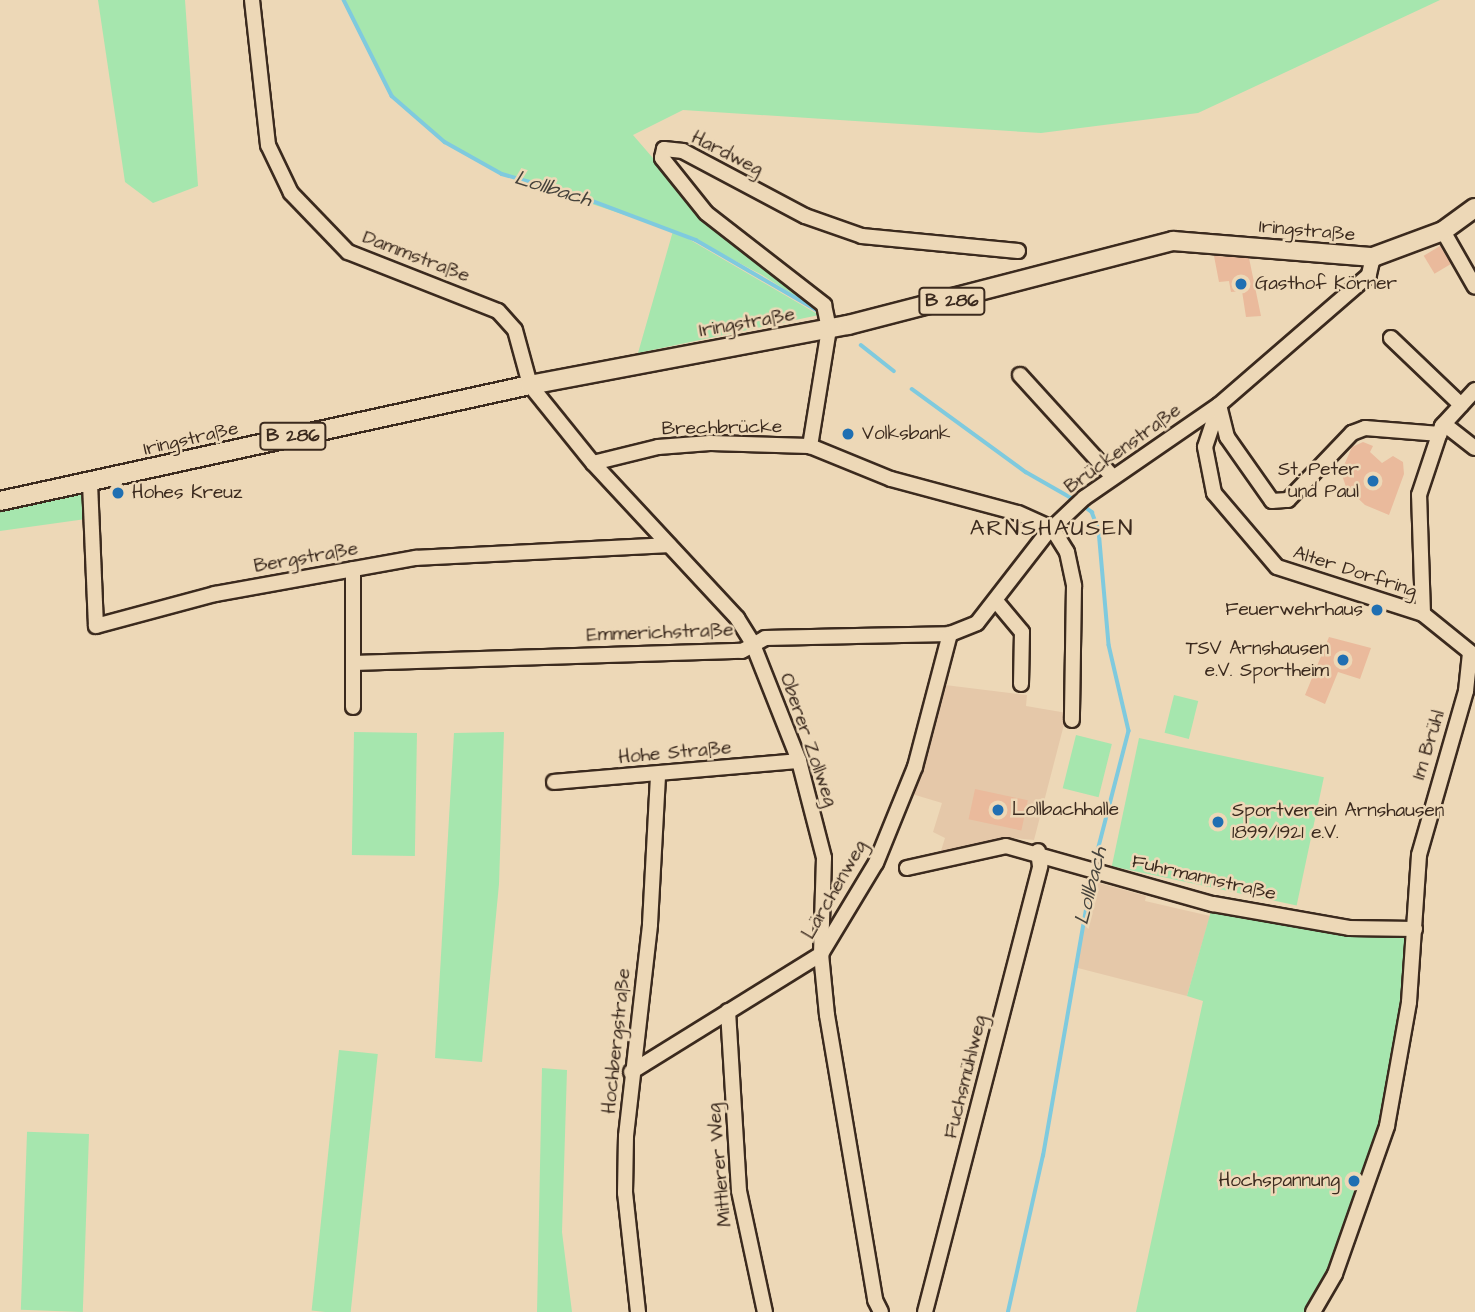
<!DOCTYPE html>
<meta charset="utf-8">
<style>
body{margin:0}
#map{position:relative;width:1475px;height:1312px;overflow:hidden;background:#edd8b7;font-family:"Architects Daughter",sans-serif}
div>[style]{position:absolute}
.built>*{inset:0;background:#e5c8a9}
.green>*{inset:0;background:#a6e6ae;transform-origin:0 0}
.stream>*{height:3.5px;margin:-1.75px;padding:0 1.75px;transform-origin:1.75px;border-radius:1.75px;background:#7fcade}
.building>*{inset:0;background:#eaba9c;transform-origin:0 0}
.roads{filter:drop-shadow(2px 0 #3b2a1e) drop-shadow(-2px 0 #3b2a1e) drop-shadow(0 2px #3b2a1e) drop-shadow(0 -2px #3b2a1e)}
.minor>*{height:14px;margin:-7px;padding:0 7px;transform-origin:7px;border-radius:7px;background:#edd8b7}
.major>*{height:18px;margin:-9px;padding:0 9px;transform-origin:9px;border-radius:9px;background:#edd8b7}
.dots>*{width:19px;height:19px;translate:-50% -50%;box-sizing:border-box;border:4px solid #edd8b7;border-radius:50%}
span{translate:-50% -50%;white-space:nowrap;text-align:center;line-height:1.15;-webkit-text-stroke:5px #edd8b7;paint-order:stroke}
.shield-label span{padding:2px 5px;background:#edd8b7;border:2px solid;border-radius:5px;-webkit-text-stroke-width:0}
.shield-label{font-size:18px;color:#3b2a1e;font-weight:700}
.street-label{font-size:19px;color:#3b2a1e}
.poi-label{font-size:19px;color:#3b2a1e}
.left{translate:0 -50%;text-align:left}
.right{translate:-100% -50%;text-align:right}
.water-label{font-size:21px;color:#45423b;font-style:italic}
.quarter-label{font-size:23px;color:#3b2a1e;letter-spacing:2px}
</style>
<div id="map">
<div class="built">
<i style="clip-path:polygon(945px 685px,1027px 695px,1026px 706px,1067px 713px,1034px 840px,1012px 838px,940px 854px,945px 838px,933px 832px,942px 803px,912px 794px)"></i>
<i style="clip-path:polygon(1092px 881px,1146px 896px,1145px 901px,1210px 916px,1187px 996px,1074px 967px)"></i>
</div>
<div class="green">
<i style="clip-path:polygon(98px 0,185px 0,198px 186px,153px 203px,125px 182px)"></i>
<i style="clip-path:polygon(344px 0,1440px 0,1198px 113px,1041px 133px,683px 110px,633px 135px,703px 216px,820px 312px,762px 275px,696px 240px,680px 234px,819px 315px,638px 353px,673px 231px,502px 174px,445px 142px,392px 96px)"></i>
<i style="clip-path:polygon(90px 483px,93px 518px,0 531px,0 501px)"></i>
<i style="left:1174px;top:695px;width:25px;height:39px;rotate:14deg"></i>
<i style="left:354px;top:732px;width:63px;height:123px;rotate:1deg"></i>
<i style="clip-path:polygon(504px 732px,499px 884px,482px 1062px,435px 1058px,454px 733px)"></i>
<i style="left:1076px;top:735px;width:37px;height:55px;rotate:14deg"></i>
<i style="left:1139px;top:738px;width:189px;height:131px;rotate:12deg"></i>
<i style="clip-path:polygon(1213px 904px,1415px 929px,1387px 1126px,1313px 1312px,1136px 1312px,1203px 1001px,1187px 996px)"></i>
<i style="left:339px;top:1050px;width:39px;height:262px;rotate:6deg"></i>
<i style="clip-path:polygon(542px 1068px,567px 1070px,562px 1232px,572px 1312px,537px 1312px)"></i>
<i style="left:89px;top:1134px;width:178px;height:62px;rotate:92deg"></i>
</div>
<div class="stream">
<i style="left:344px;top:0;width:107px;rotate:63.4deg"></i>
<i style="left:392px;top:96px;width:70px;rotate:41deg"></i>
<i style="left:445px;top:142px;width:65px;rotate:29.3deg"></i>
<i style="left:502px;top:174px;width:80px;rotate:15.9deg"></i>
<i style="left:579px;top:196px;width:125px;rotate:20.6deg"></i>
<i style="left:696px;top:240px;width:143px;rotate:30.1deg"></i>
<i style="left:861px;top:345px;width:42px;rotate:38.2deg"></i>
<i style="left:912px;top:389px;width:141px;rotate:36.1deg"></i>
<i style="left:1026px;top:472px;width:56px;rotate:29.7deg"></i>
<i style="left:1081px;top:504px;width:14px;rotate:36deg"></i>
<i style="left:1092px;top:512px;width:19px;rotate:69deg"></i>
<i style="left:1099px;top:530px;width:115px;rotate:85deg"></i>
<i style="left:1109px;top:645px;width:88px;rotate:76.9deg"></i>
<i style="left:1129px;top:731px;width:139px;rotate:104.5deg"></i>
<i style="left:1008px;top:1312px;width:160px;rotate:-77.4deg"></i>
<i style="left:1043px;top:1156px;width:286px;rotate:-80.1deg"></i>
</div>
<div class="building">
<i style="left:1440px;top:246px;width:21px;height:19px;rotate:59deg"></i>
<i style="clip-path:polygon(1214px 256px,1249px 258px,1261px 316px,1246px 317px,1242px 291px,1231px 292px,1229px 281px,1219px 282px)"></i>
<i style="clip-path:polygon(1363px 442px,1373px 446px,1370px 452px,1382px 463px,1393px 456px,1403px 462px,1404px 474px,1389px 515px,1365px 505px,1346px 487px,1341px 472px,1352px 447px)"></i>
<i style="clip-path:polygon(1329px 637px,1371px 648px,1360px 679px,1338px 672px,1325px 704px,1305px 695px)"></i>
<i style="left:975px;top:789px;width:54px;height:31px;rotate:12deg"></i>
</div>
<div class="roads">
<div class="minor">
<i style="left:252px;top:0;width:146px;rotate:83.7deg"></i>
<i style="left:268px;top:145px;width:53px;rotate:64.4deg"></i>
<i style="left:291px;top:193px;width:82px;rotate:46deg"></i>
<i style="left:348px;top:252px;width:161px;rotate:21.5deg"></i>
<i style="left:498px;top:311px;width:25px;rotate:48deg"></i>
<i style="left:515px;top:330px;width:57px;rotate:74.7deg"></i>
<i style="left:530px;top:385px;width:100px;rotate:51.1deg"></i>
<i style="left:593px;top:463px;width:212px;rotate:47.1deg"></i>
<i style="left:737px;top:618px;width:28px;rotate:58deg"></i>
<i style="left:752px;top:642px;width:128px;rotate:68.4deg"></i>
<i style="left:799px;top:761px;width:100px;rotate:75.5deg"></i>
<i style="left:824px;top:858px;width:96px;rotate:91.8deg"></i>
<i style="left:821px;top:954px;width:61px;rotate:84.4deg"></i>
<i style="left:827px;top:1015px;width:289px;rotate:80.4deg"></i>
<i style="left:875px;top:1300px;width:13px;rotate:63deg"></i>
<i style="left:1443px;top:231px;width:64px;rotate:60.3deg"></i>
<i style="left:1018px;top:251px;width:157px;rotate:-174.5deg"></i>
<i style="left:862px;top:236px;width:60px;rotate:-160.7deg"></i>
<i style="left:805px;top:216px;width:138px;rotate:-152deg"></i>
<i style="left:683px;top:151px;width:19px;rotate:-174deg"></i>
<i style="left:664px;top:149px;width:9px;rotate:103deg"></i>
<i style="left:662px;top:158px;width:70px;rotate:51.3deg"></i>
<i style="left:706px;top:213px;width:150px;rotate:37.9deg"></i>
<i style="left:824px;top:305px;width:25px;rotate:78deg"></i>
<i style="left:829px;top:329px;width:119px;rotate:99.2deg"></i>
<i style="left:810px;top:446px;width:87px;rotate:22.2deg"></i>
<i style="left:891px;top:479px;width:131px;rotate:15deg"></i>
<i style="left:1018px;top:513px;width:37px;rotate:24deg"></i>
<i style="left:1052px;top:528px;width:28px;rotate:58deg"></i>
<i style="left:1067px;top:552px;width:35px;rotate:78deg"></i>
<i style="left:1074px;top:586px;width:134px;rotate:90.9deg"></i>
<i style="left:1373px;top:257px;width:18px;rotate:103deg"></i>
<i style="left:1369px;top:275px;width:198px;rotate:139.1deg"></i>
<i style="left:1219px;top:405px;width:44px;rotate:108.4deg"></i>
<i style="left:1205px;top:447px;width:47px;rotate:78.9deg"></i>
<i style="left:1214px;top:493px;width:97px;rotate:49.6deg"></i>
<i style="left:1277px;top:567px;width:153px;rotate:17.8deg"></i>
<i style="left:1423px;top:614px;width:67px;rotate:38.9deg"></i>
<i style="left:1391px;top:338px;width:97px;rotate:43.7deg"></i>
<i style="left:1020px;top:375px;width:137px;rotate:47.7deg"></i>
<i style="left:1444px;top:424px;width:39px;rotate:38deg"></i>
<i style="left:593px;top:463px;width:67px;rotate:-13.8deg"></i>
<i style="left:658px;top:447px;width:52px;rotate:-4.4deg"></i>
<i style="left:710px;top:443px;width:100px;rotate:1.7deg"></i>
<i style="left:90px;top:483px;width:143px;rotate:87.6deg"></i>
<i style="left:96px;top:626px;width:123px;rotate:-15.1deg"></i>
<i style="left:215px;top:594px;width:204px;rotate:-10.2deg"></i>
<i style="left:416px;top:558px;width:253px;rotate:-2.9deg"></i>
<i style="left:996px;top:601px;width:40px;rotate:50deg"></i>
<i style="left:1022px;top:632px;width:52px;rotate:91.1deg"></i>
<i style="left:1423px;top:614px;width:119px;rotate:-91.9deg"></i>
<i style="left:1419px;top:495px;width:73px;rotate:-71.6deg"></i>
<i style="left:1442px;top:426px;width:49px;rotate:-47.5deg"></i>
<i style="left:353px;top:663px;width:389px;rotate:-1.8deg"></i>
<i style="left:742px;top:651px;width:26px;rotate:-29deg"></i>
<i style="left:765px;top:638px;width:185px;rotate:-1.2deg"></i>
<i style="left:950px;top:634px;width:29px;rotate:-22deg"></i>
<i style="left:977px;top:623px;width:113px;rotate:-52.2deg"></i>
<i style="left:1046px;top:534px;width:52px;rotate:-43.5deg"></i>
<i style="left:1084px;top:498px;width:164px;rotate:-34.6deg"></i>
<i style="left:1219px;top:405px;width:33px;rotate:76deg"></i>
<i style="left:1227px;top:437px;width:78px;rotate:54.9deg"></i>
<i style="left:1272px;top:501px;width:16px;rotate:-4deg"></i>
<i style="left:1288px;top:500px;width:93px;rotate:-46.3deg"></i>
<i style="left:1352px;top:433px;width:14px;rotate:-21deg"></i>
<i style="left:1365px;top:428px;width:75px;rotate:4.6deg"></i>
<i style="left:353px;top:707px;width:138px;rotate:-90deg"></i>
<i style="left:554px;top:782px;width:246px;rotate:-4.9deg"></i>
<i style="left:907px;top:868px;width:101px;rotate:-12.5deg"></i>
<i style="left:1006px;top:846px;width:215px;rotate:15.7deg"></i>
<i style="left:1213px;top:904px;width:138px;rotate:10deg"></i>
<i style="left:1349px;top:928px;width:66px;rotate:0.9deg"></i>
<i style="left:728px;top:1011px;width:180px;rotate:86.5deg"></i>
<i style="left:739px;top:1191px;width:124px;rotate:77.9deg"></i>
<i style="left:631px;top:1072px;width:224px;rotate:-31.8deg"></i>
<i style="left:821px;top:954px;width:106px;rotate:-58.9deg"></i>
<i style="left:876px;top:863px;width:104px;rotate:-67.9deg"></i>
<i style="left:915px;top:767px;width:138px;rotate:-75.3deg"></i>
<i style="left:638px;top:1312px;width:120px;rotate:-96.2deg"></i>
<i style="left:625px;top:1193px;width:57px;rotate:-89deg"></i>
<i style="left:626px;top:1136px;width:213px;rotate:-83.5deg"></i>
<i style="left:650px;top:924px;width:149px;rotate:-86.9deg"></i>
<i style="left:925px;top:1312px;width:461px;rotate:-75.5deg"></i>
<i style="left:1040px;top:866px;width:15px;rotate:-98deg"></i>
<i style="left:1313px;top:1312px;width:44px;rotate:-59.9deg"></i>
<i style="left:1335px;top:1274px;width:157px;rotate:-70.6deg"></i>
<i style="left:1387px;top:1126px;width:126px;rotate:-79.9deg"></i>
<i style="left:1409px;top:1002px;width:147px;rotate:-86.1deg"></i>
<i style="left:1419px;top:855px;width:171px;rotate:-74deg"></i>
<i style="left:1466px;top:691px;width:37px;rotate:-84deg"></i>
</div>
<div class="major">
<i style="left:0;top:501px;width:543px;rotate:-12.35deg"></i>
<i style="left:530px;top:385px;width:324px;rotate:-10.7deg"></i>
<i style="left:848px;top:325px;width:336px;rotate:-14.5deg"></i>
<i style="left:1173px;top:241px;width:201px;rotate:4.6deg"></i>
<i style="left:1373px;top:257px;width:75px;rotate:-20.4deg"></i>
<i style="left:1443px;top:231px;width:39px;rotate:-36deg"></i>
</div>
</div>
<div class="dots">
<i style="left:1241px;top:284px;background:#1f6fb2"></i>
<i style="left:848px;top:434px;background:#1f6fb2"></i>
<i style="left:1373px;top:481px;background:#1f6fb2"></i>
<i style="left:118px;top:493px;background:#1f6fb2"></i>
<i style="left:1377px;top:610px;background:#1f6fb2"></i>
<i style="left:1343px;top:660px;background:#1f6fb2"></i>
<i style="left:998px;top:810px;background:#1f6fb2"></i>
<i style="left:1218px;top:822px;background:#1f6fb2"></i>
<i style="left:1354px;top:1181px;background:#1f6fb2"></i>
</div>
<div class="shield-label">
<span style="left:952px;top:301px">B 286</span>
<span style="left:293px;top:436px">B 286</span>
</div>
<div class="street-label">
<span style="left:727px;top:154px;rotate:27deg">Hardweg</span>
<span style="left:1307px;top:231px;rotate:5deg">Iringstraße</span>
<span style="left:416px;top:257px;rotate:21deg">Dammstraße</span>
<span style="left:747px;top:323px;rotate:-10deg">Iringstraße</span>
<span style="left:722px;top:428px;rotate:-1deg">Brechbrücke</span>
<span style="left:191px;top:439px;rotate:-13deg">Iringstraße</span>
<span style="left:1123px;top:449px;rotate:-36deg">Brückenstraße</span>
<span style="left:306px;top:558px;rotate:-10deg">Bergstraße</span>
<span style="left:1355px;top:572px;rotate:18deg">Alter Dorfring</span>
<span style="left:660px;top:633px;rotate:-2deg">Emmerichstraße</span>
<span style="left:808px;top:740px;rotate:71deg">Oberer Zollweg</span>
<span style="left:1429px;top:745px;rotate:-73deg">Im Brühl</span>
<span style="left:675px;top:753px;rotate:-5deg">Hohe Straße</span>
<span style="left:1204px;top:878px;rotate:13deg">Fuhrmannstraße</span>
<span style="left:835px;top:890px;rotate:-60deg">Lärchenweg</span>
<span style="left:617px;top:1041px;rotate:-84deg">Hochbergstraße</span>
<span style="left:966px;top:1077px;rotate:-76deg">Fuchsmühlweg</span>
<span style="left:720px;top:1165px;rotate:-95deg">Mittlerer Weg</span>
</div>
<div class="poi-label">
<span class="left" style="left:1255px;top:284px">Gasthof Körner</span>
<span class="left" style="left:862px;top:434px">Volksbank</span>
<span class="right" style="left:1359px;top:481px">St. Peter<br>und Paul</span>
<span class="left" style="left:132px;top:493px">Hohes Kreuz</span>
<span class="right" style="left:1363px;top:610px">Feuerwehrhaus</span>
<span class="right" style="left:1329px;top:660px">TSV Arnshausen<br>e.V. Sportheim</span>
<span class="left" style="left:1012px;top:810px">Lollbachhalle</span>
<span class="left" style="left:1232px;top:822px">Sportverein Arnshausen<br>1899/1921 e.V.</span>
<span class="right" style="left:1340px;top:1181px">Hochspannung</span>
</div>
<div class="water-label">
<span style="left:553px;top:189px;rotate:17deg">Lollbach</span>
<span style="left:1091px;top:886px;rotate:-76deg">Lollbach</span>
</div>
<div class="quarter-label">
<span style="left:1052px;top:528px">ARNSHAUSEN</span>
</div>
</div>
